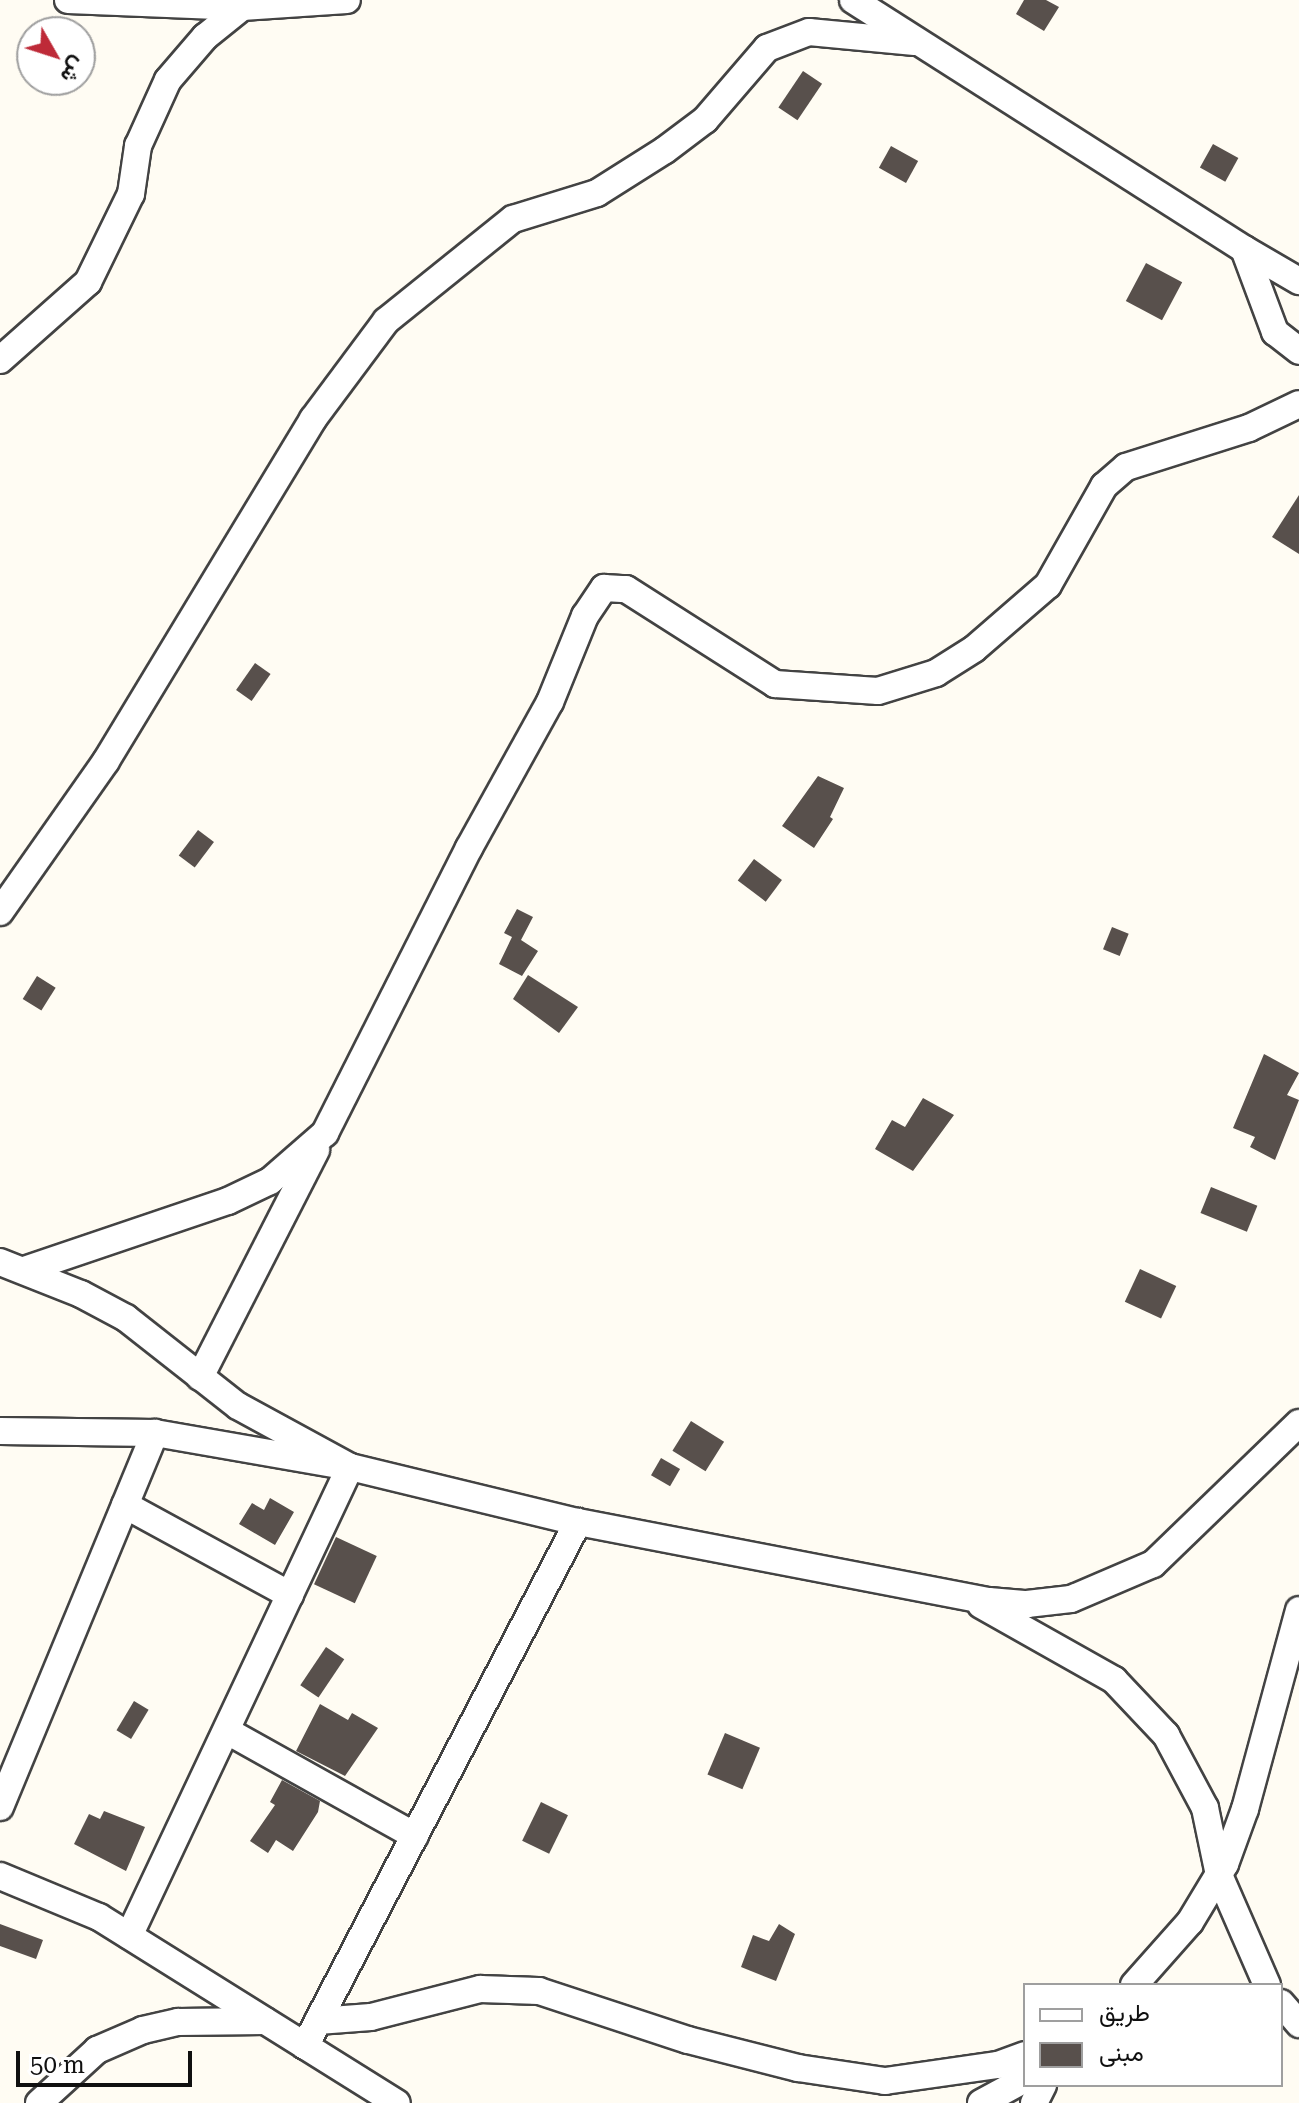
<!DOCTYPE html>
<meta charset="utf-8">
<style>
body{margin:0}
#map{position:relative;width:1299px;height:2103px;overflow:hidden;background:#fffcf3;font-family:"Roboto Serif",Vazirmatn,serif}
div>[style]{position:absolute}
.building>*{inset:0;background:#58504c;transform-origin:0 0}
.roads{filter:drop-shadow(2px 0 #434343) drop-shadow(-2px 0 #434343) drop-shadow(0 2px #434343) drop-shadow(0 -2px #434343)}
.street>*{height:26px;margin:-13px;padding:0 13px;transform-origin:13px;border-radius:13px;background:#fff}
span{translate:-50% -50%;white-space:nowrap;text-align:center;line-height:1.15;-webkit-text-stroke:8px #fff;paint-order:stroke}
.legend{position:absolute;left:1023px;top:1983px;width:260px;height:104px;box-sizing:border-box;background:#fff;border:2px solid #9f9f9f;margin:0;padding:10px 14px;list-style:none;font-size:24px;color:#101010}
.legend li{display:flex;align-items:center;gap:16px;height:40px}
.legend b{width:40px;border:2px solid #9f9f9f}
.north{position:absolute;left:16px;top:16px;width:80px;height:80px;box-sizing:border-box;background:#fff;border:2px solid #9f9f9f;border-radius:50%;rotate:129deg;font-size:22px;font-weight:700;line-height:32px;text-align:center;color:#101010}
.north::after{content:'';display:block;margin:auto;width:28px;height:36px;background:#be2a38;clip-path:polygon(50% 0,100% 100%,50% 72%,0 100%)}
.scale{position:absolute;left:16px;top:2051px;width:176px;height:36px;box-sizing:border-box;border:4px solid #101010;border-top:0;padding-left:10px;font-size:24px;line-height:28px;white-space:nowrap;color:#101010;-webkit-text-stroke:6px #fff;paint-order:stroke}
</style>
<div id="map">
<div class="building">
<i style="clip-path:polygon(1024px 0,1046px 0,1059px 7px,1044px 31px,1016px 14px)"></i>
<i style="left:803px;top:71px;width:23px;height:44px;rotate:34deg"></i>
<i style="left:1213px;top:144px;width:29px;height:27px;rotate:29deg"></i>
<i style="left:891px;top:146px;width:31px;height:25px;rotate:29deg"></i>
<i style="left:1146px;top:263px;width:41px;height:43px;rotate:28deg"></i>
<i style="clip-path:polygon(1299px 495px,1299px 554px,1272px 537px)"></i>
<i style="left:255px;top:663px;width:19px;height:33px;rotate:35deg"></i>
<i style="clip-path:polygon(818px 776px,844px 788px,830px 817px,833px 819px,814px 848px,782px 826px)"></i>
<i style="left:198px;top:830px;width:20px;height:32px;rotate:37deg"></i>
<i style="left:754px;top:859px;width:35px;height:27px;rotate:37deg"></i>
<i style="clip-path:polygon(517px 909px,533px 917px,521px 940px,538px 951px,522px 976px,499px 964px,512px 937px,504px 933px)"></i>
<i style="left:1112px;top:927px;width:18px;height:24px;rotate:22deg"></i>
<i style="clip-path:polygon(528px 975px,578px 1007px,559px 1033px,513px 999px)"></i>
<i style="left:37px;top:976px;width:22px;height:27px;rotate:32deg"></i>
<i style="clip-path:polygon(1264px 1054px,1299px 1073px,1287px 1095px,1299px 1100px,1275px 1160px,1250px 1147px,1255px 1137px,1233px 1128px)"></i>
<i style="clip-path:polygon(923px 1098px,954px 1115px,913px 1171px,875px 1149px,892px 1120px,905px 1127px)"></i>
<i style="left:1211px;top:1187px;width:50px;height:28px;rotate:22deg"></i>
<i style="left:1140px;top:1269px;width:40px;height:36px;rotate:25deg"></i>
<i style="left:691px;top:1421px;width:39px;height:35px;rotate:32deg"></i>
<i style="left:661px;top:1458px;width:22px;height:20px;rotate:30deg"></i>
<i style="clip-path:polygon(270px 1498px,294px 1512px,275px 1545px,239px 1524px,252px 1503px,264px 1510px)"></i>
<i style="left:336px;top:1537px;width:45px;height:52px;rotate:25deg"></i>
<i style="left:326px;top:1647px;width:22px;height:46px;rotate:34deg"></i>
<i style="left:134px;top:1701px;width:17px;height:34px;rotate:31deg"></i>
<i style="clip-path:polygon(320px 1704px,348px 1720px,352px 1713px,378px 1728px,345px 1776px,296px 1751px)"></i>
<i style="left:725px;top:1733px;width:38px;height:45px;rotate:23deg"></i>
<i style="clip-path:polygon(282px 1780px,320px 1801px,318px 1812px,293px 1851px,276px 1840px,268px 1853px,250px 1841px,275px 1805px,270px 1802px)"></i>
<i style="left:541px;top:1802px;width:30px;height:43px;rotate:26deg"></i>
<i style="clip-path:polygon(104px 1811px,145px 1827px,126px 1871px,74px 1844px,89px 1814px,100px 1819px)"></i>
<i style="clip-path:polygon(0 1924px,43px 1940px,36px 1959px,0 1946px)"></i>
<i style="clip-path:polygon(779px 1924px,795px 1934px,776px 1981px,741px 1967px,753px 1935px,769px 1941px)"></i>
</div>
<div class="roads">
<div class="street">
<i style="left:68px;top:0;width:174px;rotate:2.3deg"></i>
<i style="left:242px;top:7px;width:105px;rotate:-3.8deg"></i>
<i style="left:853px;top:0;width:464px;rotate:32.5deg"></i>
<i style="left:1244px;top:249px;width:89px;rotate:69.5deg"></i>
<i style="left:1275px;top:332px;width:31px;rotate:38deg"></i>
<i style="left:1244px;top:249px;width:64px;rotate:30.2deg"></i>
<i style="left:0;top:360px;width:118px;rotate:-41.6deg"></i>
<i style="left:88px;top:282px;width:98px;rotate:-64deg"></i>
<i style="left:131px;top:194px;width:49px;rotate:-81.7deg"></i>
<i style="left:138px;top:146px;width:72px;rotate:-65.6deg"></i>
<i style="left:168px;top:80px;width:57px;rotate:-49.3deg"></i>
<i style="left:205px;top:37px;width:48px;rotate:-39deg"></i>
<i style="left:0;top:912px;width:184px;rotate:-54.9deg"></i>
<i style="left:106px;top:761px;width:400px;rotate:-58.8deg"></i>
<i style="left:313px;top:419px;width:122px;rotate:-53.3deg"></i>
<i style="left:386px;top:321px;width:163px;rotate:-38.8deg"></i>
<i style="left:513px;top:219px;width:88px;rotate:-17.2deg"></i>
<i style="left:597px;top:193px;width:80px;rotate:-32.3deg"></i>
<i style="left:665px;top:150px;width:50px;rotate:-36.9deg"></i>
<i style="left:705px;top:120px;width:95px;rotate:-49.3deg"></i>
<i style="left:767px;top:48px;width:45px;rotate:-20.9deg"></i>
<i style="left:809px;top:32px;width:106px;rotate:5.4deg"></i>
<i style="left:0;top:1262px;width:87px;rotate:21.6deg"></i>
<i style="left:81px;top:1294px;width:51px;rotate:28.1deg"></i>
<i style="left:126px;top:1318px;width:142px;rotate:38.2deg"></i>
<i style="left:238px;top:1406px;width:128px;rotate:28.6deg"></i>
<i style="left:350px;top:1467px;width:518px;rotate:115.23deg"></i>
<i style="left:27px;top:1269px;width:212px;rotate:-18.7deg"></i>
<i style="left:228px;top:1201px;width:47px;rotate:-25.5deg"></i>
<i style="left:270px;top:1181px;width:73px;rotate:-41.1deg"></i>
<i style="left:325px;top:1133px;width:319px;rotate:-63.2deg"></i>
<i style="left:469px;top:848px;width:167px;rotate:-61deg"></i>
<i style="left:550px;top:702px;width:93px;rotate:-67.9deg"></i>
<i style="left:585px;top:616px;width:34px;rotate:-56deg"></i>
<i style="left:604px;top:588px;width:22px;rotate:3deg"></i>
<i style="left:626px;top:589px;width:177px;rotate:32.5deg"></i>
<i style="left:775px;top:684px;width:103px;rotate:3.9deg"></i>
<i style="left:878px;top:691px;width:61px;rotate:-17.2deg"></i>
<i style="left:936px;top:673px;width:45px;rotate:-32.3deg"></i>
<i style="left:974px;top:649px;width:98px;rotate:-40.9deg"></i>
<i style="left:1048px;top:585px;width:114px;rotate:-60.5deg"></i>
<i style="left:1104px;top:486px;width:29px;rotate:-41deg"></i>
<i style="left:1126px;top:467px;width:129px;rotate:-17.6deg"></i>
<i style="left:1249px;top:428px;width:55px;rotate:-25.6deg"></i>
<i style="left:200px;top:1377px;width:255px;rotate:-62.9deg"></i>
<i style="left:0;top:1431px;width:155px;rotate:0.7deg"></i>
<i style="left:155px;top:1433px;width:198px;rotate:9.9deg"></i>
<i style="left:350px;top:1467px;width:235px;rotate:13.6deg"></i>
<i style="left:578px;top:1522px;width:419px;rotate:10.9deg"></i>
<i style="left:989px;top:1601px;width:38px;rotate:5deg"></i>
<i style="left:1027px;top:1604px;width:44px;rotate:-6.5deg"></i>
<i style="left:1071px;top:1599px;width:89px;rotate:-23.1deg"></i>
<i style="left:1153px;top:1564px;width:203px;rotate:-44deg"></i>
<i style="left:125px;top:1505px;width:188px;rotate:28.6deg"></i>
<i style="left:981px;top:1605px;width:153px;rotate:29.4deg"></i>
<i style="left:1114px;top:1680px;width:76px;rotate:46.6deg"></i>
<i style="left:1166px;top:1735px;width:83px;rotate:61.9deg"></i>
<i style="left:1205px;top:1808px;width:68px;rotate:78.2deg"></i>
<i style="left:1219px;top:1875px;width:120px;rotate:66.4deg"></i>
<i style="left:229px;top:1732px;width:213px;rotate:29.2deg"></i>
<i style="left:0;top:1807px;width:405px;rotate:-67.5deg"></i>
<i style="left:0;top:1876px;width:107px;rotate:22.5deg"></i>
<i style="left:99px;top:1917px;width:351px;rotate:32deg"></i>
<i style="left:1134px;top:1985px;width:84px;rotate:-48.4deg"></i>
<i style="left:1190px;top:1922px;width:68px;rotate:-58.9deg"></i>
<i style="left:1225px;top:1864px;width:59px;rotate:-70deg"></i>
<i style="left:1245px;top:1809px;width:206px;rotate:-74.8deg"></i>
<i style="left:1281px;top:2003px;width:28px;rotate:49deg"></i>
<i style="left:318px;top:2021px;width:53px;rotate:-4.3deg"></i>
<i style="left:371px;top:2017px;width:113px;rotate:-14.4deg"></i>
<i style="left:480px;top:1989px;width:59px;rotate:1.9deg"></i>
<i style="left:539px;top:1991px;width:157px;rotate:18.2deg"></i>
<i style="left:688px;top:2040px;width:114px;rotate:14.3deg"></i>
<i style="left:798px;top:2068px;width:88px;rotate:8.5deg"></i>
<i style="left:885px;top:2081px;width:114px;rotate:-8.1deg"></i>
<i style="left:998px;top:2065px;width:29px;rotate:-20deg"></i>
<i style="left:305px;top:2046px;width:591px;rotate:-62.48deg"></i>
<i style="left:39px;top:2103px;width:79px;rotate:-42.4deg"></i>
<i style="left:97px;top:2050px;width:50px;rotate:-23.5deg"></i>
<i style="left:143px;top:2030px;width:36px;rotate:-13deg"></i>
<i style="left:178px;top:2022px;width:87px;rotate:-0.7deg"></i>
<i style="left:981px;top:2103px;width:50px;rotate:-28.6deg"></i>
<i style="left:1034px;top:2103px;width:20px;rotate:-63deg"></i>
</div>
</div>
<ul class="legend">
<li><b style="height:10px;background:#fff"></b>طريق</li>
<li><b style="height:22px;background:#58504c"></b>مبنى</li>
</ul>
<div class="north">ش</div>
<div class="scale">50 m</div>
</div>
